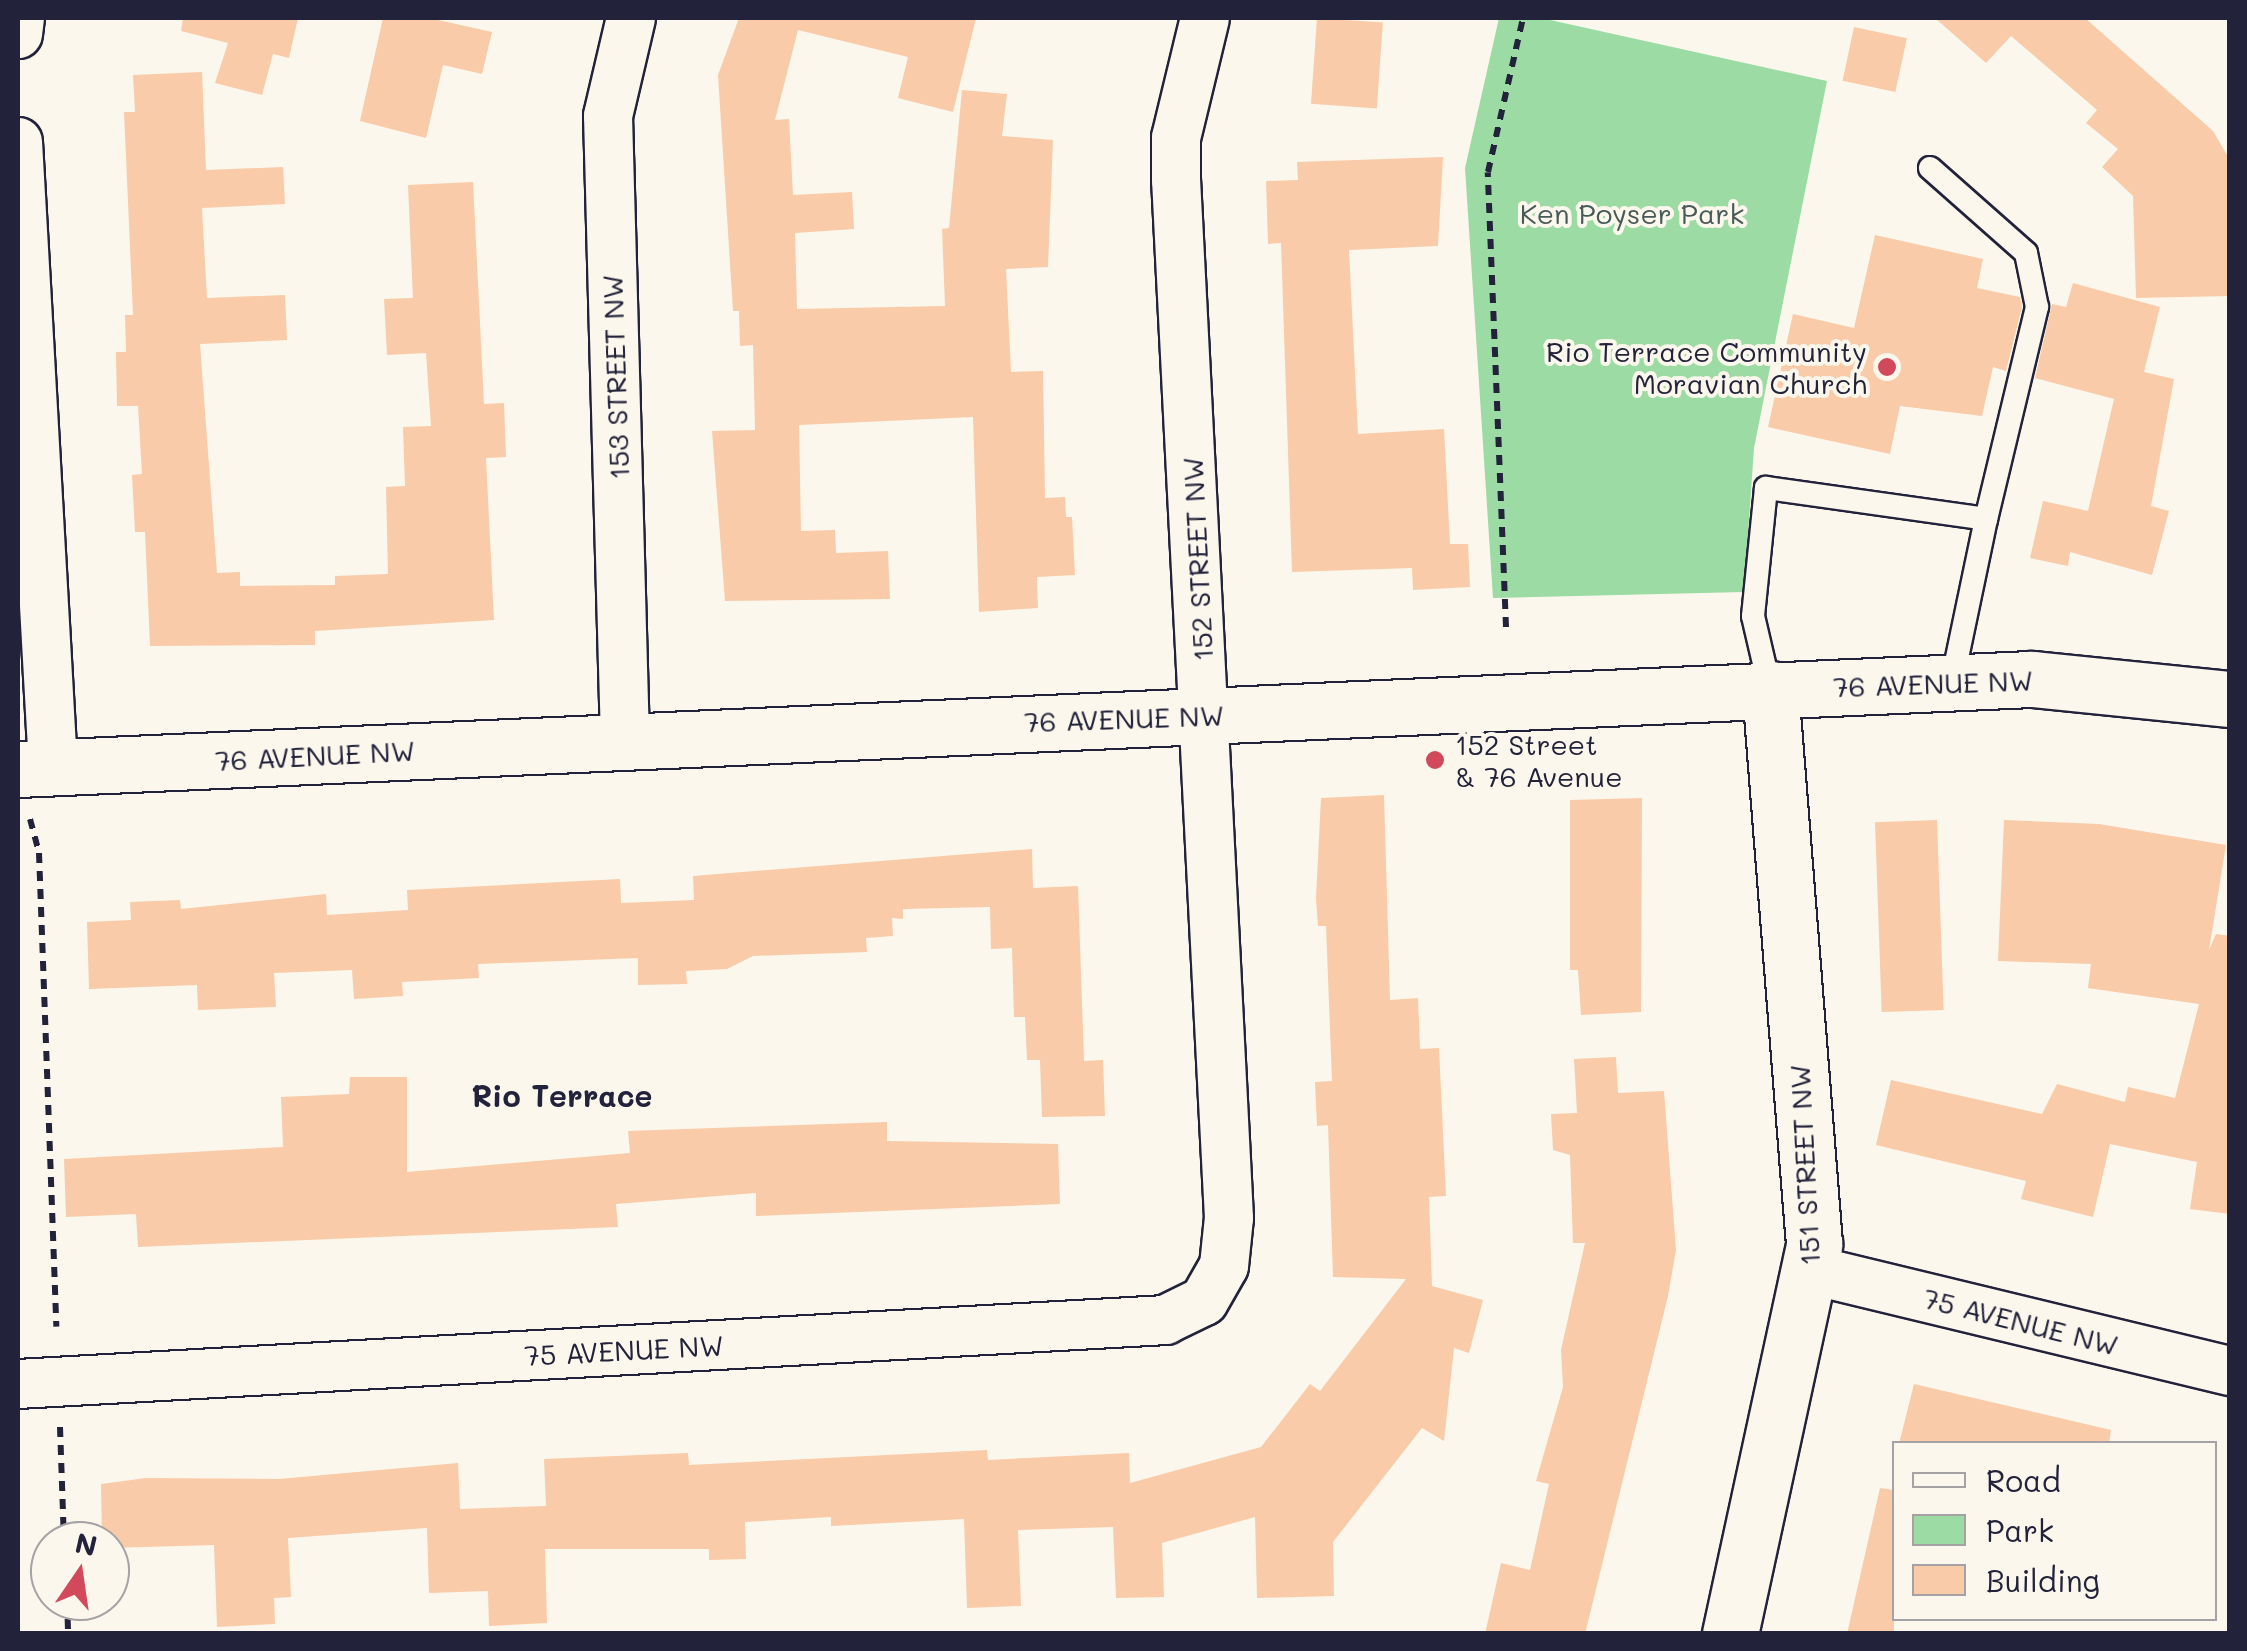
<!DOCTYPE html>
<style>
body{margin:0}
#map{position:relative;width:2247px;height:1651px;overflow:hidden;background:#fbf7ec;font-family:Mali,sans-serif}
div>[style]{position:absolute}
.green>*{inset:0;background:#9cdba4}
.building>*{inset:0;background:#f9cba8;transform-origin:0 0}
.path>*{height:6px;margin-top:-3px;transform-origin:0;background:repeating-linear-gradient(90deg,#22223b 0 10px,transparent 0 18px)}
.roads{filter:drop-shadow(2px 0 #22223b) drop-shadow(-2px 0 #22223b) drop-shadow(0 2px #22223b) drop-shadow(0 -2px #22223b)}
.service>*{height:22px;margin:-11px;padding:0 11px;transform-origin:11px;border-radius:11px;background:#fbf7ec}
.minor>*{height:48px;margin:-24px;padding:0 24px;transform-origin:24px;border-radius:24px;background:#fbf7ec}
.tertiary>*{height:55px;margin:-27.5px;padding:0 27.5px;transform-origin:27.5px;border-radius:27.5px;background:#fbf7ec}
.dots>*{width:28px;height:28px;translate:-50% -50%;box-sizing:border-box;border:5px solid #fbf7ec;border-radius:50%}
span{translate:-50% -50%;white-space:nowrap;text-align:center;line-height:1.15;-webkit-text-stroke:8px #fbf7ec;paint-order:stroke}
.park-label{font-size:28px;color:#475a5a}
.poi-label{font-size:28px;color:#22223b}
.right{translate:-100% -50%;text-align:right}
.left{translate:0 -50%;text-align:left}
.street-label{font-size:28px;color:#22223b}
.neighbourhood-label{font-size:30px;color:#22223b;font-weight:700}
.frame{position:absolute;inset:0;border:20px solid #22223b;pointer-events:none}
.legend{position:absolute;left:1892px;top:1441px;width:325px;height:180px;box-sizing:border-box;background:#fbf7ec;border:2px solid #a4a2a5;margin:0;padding:12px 18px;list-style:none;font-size:30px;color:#22223b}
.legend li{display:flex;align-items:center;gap:20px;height:50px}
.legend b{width:50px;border:2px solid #a4a2a5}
.north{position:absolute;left:30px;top:1521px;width:100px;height:100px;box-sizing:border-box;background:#fbf7ec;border:2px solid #a4a2a5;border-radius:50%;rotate:13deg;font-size:28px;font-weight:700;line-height:40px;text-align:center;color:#22223b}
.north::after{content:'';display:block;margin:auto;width:35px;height:45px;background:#d1495b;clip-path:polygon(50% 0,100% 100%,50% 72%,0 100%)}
</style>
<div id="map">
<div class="green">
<i style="clip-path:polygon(1499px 18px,1541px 18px,1827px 81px,1754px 448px,1744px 592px,1493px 598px,1465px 168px)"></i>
</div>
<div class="building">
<i style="clip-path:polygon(183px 18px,298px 18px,289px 58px,273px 54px,262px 95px,215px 83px,228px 43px,181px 31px)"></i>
<i style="clip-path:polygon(383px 18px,429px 18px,492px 32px,482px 74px,443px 65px,426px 138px,360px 121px)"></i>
<i style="clip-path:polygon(739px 18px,976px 18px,953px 112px,898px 98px,908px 57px,798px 30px,775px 120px,789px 119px,793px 195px,852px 192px,854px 229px,795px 233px,797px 309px,945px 306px,942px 229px,949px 228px,962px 90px,1007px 94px,1002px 136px,1053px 140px,1048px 267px,1006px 269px,1011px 372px,1043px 371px,1045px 498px,1065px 497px,1066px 517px,1072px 517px,1075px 575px,1037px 577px,1038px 608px,979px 612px,973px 417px,799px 425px,801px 531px,835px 530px,836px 553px,888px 551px,890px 599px,725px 601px,712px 431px,755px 430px,753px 345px,740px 346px,739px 311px,733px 311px,718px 75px)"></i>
<i style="left:1317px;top:18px;width:66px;height:86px;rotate:4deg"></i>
<i style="clip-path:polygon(1935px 18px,2085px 18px,2213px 131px,2230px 160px,2230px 296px,2136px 298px,2133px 196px,2102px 167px,2118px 149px,2086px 123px,2097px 110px,2011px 36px,1986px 63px)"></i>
<i style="left:1854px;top:27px;width:54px;height:55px;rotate:12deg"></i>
<i style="clip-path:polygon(202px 72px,206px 170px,283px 167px,285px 204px,202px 208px,207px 298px,285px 295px,287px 340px,200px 344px,217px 573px,240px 572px,240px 586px,335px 585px,335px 576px,388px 574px,386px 487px,405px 486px,403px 427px,431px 426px,426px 353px,387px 355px,384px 299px,413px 298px,408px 185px,473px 182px,484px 404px,504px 403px,506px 457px,486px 458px,494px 620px,315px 631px,315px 645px,150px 646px,145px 532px,135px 532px,132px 475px,142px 474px,138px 406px,117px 406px,116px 352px,126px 352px,125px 315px,133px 315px,124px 112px,135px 112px,133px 75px)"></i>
<i style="clip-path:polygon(1443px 157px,1438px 246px,1349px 250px,1358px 434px,1444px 429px,1450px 544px,1468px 544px,1470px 587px,1413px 590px,1412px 568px,1292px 572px,1281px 243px,1268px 244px,1266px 181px,1298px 180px,1297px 162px)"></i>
<i style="clip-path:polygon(1875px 235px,1983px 259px,1977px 288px,2020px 297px,2022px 307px,2006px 371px,1993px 367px,1982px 416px,1900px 406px,1890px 454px,1768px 427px,1793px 314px,1854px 328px)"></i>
<i style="clip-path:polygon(2073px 283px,2160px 307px,2144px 372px,2174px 379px,2151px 506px,2169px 511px,2152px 575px,2070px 552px,2068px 566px,2030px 558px,2043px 501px,2088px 511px,2114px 399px,2035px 378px,2052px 304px,2066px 307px)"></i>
<i style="clip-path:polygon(1384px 795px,1390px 1000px,1418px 998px,1420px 1049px,1439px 1048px,1446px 1196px,1429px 1197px,1432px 1286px,1483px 1300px,1469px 1353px,1454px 1348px,1444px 1441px,1422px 1428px,1333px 1542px,1334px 1596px,1257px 1598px,1255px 1517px,1162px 1543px,1164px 1597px,1116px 1598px,1113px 1527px,1018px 1530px,1021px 1606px,967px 1608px,964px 1519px,831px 1526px,831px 1517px,745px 1522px,746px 1559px,709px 1560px,709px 1549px,545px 1549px,547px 1623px,489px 1626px,488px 1591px,429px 1593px,427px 1528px,288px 1538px,291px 1597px,274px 1598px,275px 1624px,217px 1627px,214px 1545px,110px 1548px,102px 1541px,101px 1484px,146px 1478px,279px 1479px,458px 1463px,460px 1509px,546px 1506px,544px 1459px,688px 1453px,689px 1465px,987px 1450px,988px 1460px,1129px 1453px,1130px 1483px,1261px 1447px,1310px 1384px,1320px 1391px,1406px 1279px,1333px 1277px,1328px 1125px,1317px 1126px,1315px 1082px,1332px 1081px,1326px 926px,1318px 926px,1316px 898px,1321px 798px)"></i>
<i style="clip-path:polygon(1642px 798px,1641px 1012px,1581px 1015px,1578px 970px,1570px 970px,1570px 800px)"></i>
<i style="left:1937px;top:820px;width:190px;height:62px;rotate:88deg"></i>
<i style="clip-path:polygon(2004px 820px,2099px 824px,2226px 845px,2209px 950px,2216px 934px,2230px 936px,2230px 1214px,2190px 1209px,2197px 1162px,2110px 1144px,2093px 1217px,2021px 1199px,2026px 1181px,1876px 1145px,1891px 1080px,2042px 1114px,2057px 1084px,2125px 1102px,2128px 1087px,2175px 1098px,2199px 1004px,2088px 988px,2091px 964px,1998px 961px)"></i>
<i style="clip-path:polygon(1032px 849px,1033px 888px,1078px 886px,1084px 1061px,1103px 1060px,1105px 1116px,1042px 1117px,1040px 1060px,1027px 1060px,1025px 1017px,1014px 1017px,1012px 948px,991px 949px,990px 907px,903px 909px,903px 919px,892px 918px,893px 936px,866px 938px,867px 952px,753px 956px,727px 969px,686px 971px,687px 984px,638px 985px,638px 958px,478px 964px,479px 978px,402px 982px,403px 996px,354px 999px,352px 970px,274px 973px,276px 1007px,198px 1010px,197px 985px,89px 989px,87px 922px,131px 920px,130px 902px,180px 900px,181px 909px,326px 894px,327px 915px,408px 910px,407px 890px,620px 879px,621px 903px,694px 900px,693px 876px)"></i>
<i style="clip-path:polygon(1616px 1057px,1618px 1093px,1664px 1091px,1676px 1250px,1668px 1296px,1585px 1634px,1485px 1634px,1501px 1563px,1530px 1570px,1549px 1484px,1536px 1481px,1563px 1387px,1561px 1350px,1585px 1243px,1573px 1243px,1570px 1155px,1553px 1150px,1551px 1114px,1577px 1113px,1574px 1059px)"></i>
<i style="clip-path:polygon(350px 1077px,407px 1077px,407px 1172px,630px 1153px,628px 1131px,887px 1122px,887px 1141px,1058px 1144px,1060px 1204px,756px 1216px,756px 1193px,616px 1204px,618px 1227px,138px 1247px,136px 1214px,66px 1217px,64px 1159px,283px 1147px,281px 1097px,349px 1094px)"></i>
<i style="clip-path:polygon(1914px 1384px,2111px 1430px,2109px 1444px,1899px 1444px)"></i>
<i style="clip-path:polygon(1880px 1488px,1894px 1490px,1894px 1634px,1847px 1634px)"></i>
</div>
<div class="path">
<i style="left:1506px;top:627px;width:455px;rotate:-92.3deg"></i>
<i style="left:1488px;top:172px;width:158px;rotate:-77.2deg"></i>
<i style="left:30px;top:819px;width:35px;rotate:75deg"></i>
<i style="left:39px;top:853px;width:474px;rotate:87.9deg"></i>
<i style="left:60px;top:1427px;width:114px;rotate:88deg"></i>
<i style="left:67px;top:1601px;width:33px;rotate:88deg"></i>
</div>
<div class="roads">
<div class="service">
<i style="left:1930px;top:168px;width:128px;rotate:41.5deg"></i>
<i style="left:2026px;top:253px;width:55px;rotate:78.5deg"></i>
<i style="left:2037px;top:307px;width:218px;rotate:103.5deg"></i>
<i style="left:1770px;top:689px;width:75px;rotate:-103.1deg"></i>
<i style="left:1753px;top:616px;width:129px;rotate:-84.2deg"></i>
<i style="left:1766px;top:488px;width:222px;rotate:8deg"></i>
<i style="left:1986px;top:519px;width:167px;rotate:101.8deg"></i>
</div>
<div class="minor">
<i style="left:18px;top:34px;width:16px;rotate:-83deg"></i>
<i style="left:18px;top:142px;width:626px;rotate:86.79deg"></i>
<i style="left:625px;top:740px;width:624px;rotate:-91.56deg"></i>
<i style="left:608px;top:116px;width:101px;rotate:-76.8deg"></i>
<i style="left:1812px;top:1270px;width:430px;rotate:13.6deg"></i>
<i style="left:18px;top:1384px;width:1149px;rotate:-3.19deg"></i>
<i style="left:1165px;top:1320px;width:43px;rotate:-26deg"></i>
<i style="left:1204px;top:1301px;width:40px;rotate:-60.3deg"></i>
<i style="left:1224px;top:1266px;width:48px;rotate:-84.1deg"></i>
<i style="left:1229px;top:1218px;width:1039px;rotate:-92.92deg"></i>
<i style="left:1176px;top:180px;width:42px;rotate:-90deg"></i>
<i style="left:1176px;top:138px;width:123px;rotate:-76.4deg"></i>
</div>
<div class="tertiary">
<i style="left:18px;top:769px;width:2016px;rotate:-2.56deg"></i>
<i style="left:2032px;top:679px;width:199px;rotate:5.8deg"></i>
<i style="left:1730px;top:1634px;width:399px;rotate:-77.8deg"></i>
<i style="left:1814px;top:1244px;width:557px;rotate:-94.53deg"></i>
</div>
</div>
<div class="dots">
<i style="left:1887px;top:367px;background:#d1495b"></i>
<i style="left:1435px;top:760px;background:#d1495b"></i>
</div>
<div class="park-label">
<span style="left:1632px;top:213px">Ken Poyser Park</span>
</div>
<div class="poi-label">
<span class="right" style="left:1867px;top:367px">Rio Terrace Community<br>Moravian Church</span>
<span class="left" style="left:1455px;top:760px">152 Street<br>&amp; 76 Avenue</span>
</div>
<div class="street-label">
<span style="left:615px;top:377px;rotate:-92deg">153 STREET NW</span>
<span style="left:1197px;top:559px;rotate:-93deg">152 STREET NW</span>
<span style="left:1933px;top:683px;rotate:-2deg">76 AVENUE NW</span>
<span style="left:1124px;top:718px;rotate:-2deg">76 AVENUE NW</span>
<span style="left:315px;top:755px;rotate:-3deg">76 AVENUE NW</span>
<span style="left:1804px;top:1165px;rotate:-93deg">151 STREET NW</span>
<span style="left:2021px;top:1321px;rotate:14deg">75 AVENUE NW</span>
<span style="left:624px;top:1350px;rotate:-3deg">75 AVENUE NW</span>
</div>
<div class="neighbourhood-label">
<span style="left:562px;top:1095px">Rio Terrace</span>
</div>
<div class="frame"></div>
<ul class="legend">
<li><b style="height:12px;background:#fbf7ec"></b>Road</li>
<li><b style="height:28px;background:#9cdba4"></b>Park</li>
<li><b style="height:28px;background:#f9cba8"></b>Building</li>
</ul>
<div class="north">N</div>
</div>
